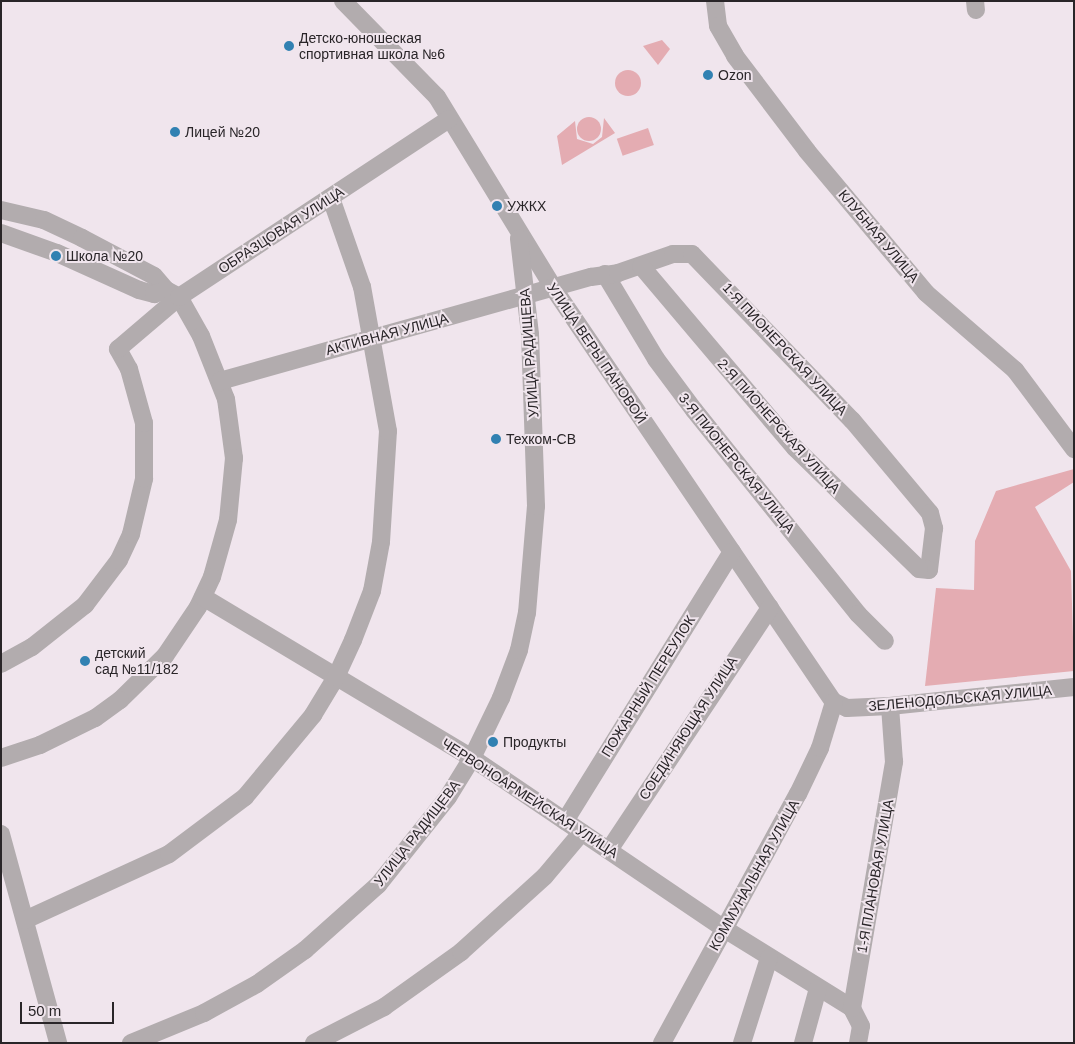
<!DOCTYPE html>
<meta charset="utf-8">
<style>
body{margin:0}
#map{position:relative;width:1075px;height:1044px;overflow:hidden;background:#f0e5ed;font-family:Helvetica,sans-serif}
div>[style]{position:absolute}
.green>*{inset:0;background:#e4acb2;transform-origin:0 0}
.round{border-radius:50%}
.minor>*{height:18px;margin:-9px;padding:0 9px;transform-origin:9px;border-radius:9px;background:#b2acae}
.dots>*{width:14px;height:14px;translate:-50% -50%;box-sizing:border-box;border:2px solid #f0e5ed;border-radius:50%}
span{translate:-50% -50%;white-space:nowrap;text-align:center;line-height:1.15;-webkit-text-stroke:4px #f0e5ed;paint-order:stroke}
.poi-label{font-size:14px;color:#292528}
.left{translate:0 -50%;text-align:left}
.street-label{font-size:14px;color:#292528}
.frame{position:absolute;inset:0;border:2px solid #292528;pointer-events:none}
.scale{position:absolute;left:20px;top:1002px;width:94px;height:22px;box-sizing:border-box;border:2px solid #292528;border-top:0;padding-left:6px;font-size:15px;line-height:18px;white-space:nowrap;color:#292528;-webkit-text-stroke:4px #f0e5ed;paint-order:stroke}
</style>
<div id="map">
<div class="green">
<i style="clip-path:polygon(662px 40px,670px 49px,658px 65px,643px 46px)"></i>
<i class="round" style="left:615px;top:70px;width:26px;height:26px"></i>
<i class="round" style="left:577px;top:117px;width:24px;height:24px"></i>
<i style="clip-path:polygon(604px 118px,615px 133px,562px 165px,557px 136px,575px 121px,577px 139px,593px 144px,602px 137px)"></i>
<i style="left:648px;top:128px;width:18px;height:33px;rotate:71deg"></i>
<i style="clip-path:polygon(1074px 469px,1074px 482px,1035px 507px,1071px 571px,1074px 671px,925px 686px,936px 588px,974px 590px,975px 541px,996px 491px)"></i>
</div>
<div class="minor">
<i style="left:343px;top:1px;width:134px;rotate:45.6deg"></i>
<i style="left:437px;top:97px;width:225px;rotate:58.6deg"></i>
<i style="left:554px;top:289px;width:499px;rotate:55.9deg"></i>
<i style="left:834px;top:702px;width:14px;rotate:25deg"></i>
<i style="left:847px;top:708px;width:43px;rotate:-2.7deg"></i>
<i style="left:890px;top:706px;width:185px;rotate:-5.9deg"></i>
<i style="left:715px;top:1px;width:25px;rotate:83deg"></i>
<i style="left:718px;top:26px;width:34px;rotate:60deg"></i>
<i style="left:735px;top:56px;width:119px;rotate:52.8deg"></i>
<i style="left:807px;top:151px;width:185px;rotate:50deg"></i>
<i style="left:926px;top:293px;width:118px;rotate:40.9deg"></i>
<i style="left:1015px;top:370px;width:99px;rotate:53.2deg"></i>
<i style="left:975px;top:1px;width:9px;rotate:84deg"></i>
<i style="left:1px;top:210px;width:44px;rotate:13.1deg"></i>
<i style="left:44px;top:220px;width:42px;rotate:25.3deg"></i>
<i style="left:82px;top:238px;width:81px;rotate:27.8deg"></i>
<i style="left:154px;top:276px;width:18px;rotate:49deg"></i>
<i style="left:166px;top:290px;width:15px;rotate:28deg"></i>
<i style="left:179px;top:297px;width:45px;rotate:60.6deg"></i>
<i style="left:201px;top:336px;width:68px;rotate:68.4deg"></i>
<i style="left:226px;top:399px;width:60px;rotate:82.3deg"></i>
<i style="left:234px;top:458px;width:62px;rotate:95.5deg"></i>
<i style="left:228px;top:520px;width:59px;rotate:105.7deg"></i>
<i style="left:212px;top:577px;width:33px;rotate:115deg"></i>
<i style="left:198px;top:607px;width:59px;rotate:124deg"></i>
<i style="left:165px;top:656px;width:63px;rotate:135.6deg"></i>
<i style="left:120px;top:700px;width:31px;rotate:144deg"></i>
<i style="left:95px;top:718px;width:61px;rotate:153.9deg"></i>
<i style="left:40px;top:745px;width:41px;rotate:161.6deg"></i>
<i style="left:1px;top:233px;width:59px;rotate:19.7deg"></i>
<i style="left:57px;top:253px;width:90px;rotate:24.3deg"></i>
<i style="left:139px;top:290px;width:16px;rotate:15deg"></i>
<i style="left:154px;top:294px;width:13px;rotate:-18deg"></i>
<i style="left:605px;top:274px;width:99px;rotate:59deg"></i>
<i style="left:656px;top:359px;width:64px;rotate:53.3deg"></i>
<i style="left:694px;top:410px;width:262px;rotate:51.2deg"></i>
<i style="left:858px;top:614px;width:38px;rotate:45deg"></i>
<i style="left:220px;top:381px;width:385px;rotate:-15.7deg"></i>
<i style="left:591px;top:277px;width:27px;rotate:-8deg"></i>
<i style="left:618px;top:273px;width:58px;rotate:-19.1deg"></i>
<i style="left:673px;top:254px;width:19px"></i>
<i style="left:692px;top:254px;width:231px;rotate:46.1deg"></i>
<i style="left:852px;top:420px;width:121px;rotate:50deg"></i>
<i style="left:930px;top:513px;width:16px;rotate:75deg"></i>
<i style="left:934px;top:528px;width:42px;rotate:96.8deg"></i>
<i style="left:929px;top:570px;width:10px;rotate:-174deg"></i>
<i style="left:919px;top:569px;width:173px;rotate:-135.7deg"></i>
<i style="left:795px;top:448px;width:238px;rotate:-130.2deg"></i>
<i style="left:203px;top:597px;width:313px;rotate:30.9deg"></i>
<i style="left:472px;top:758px;width:303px;rotate:34.1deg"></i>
<i style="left:723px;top:928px;width:152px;rotate:31.8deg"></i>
<i style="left:1px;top:664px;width:35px;rotate:-29deg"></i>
<i style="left:32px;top:647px;width:68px;rotate:-38.4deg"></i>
<i style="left:85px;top:605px;width:56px;rotate:-52.9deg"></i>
<i style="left:119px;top:560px;width:29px;rotate:-65deg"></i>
<i style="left:131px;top:534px;width:57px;rotate:-76.7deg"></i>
<i style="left:144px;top:479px;width:56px;rotate:-90deg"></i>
<i style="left:144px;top:423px;width:56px;rotate:-105.5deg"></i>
<i style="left:129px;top:369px;width:23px;rotate:-119deg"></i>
<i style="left:118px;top:349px;width:80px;rotate:-40.4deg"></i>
<i style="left:179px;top:297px;width:323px;rotate:-33.4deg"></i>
<i style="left:565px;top:821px;width:317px;rotate:-58.2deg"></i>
<i style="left:1px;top:834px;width:217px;rotate:74.7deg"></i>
<i style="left:609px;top:850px;width:291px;rotate:-56.4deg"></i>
<i style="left:25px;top:920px;width:158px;rotate:-24.6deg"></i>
<i style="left:169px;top:854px;width:95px;rotate:-36.9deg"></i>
<i style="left:245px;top:797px;width:107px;rotate:-50.3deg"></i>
<i style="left:313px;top:715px;width:44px;rotate:-58.8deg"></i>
<i style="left:336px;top:677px;width:41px;rotate:-65.3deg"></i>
<i style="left:353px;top:640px;width:53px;rotate:-68.8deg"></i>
<i style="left:372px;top:591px;width:50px;rotate:-79.6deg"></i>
<i style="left:381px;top:542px;width:111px;rotate:-86.4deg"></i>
<i style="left:388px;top:431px;width:146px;rotate:-100.2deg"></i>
<i style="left:362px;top:287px;width:94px;rotate:-109.2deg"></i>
<i style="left:131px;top:1043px;width:79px;rotate:-22.3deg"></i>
<i style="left:204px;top:1013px;width:60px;rotate:-28.7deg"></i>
<i style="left:257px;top:984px;width:59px;rotate:-35.3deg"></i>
<i style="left:305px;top:950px;width:98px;rotate:-41.7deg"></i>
<i style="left:378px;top:885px;width:112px;rotate:-51.5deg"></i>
<i style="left:448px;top:797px;width:46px;rotate:-58.4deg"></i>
<i style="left:472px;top:758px;width:67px;rotate:-64.2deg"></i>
<i style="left:501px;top:698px;width:51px;rotate:-69.4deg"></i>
<i style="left:519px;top:650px;width:38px;rotate:-78deg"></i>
<i style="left:527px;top:613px;width:107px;rotate:-85.2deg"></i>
<i style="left:536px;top:506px;width:172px;rotate:-92deg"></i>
<i style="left:530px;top:334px;width:96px;rotate:-96.6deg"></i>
<i style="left:314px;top:1043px;width:79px;rotate:-27.2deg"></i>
<i style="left:384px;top:1007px;width:95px;rotate:-35.5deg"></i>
<i style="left:461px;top:952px;width:113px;rotate:-42.1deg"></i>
<i style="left:545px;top:876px;width:57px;rotate:-49.9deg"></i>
<i style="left:662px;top:1043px;width:284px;rotate:-61.4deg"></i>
<i style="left:798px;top:794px;width:51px;rotate:-64.4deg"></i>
<i style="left:820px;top:748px;width:48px;rotate:-73.1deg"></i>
<i style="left:742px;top:1043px;width:89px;rotate:-72.4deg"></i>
<i style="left:803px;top:1043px;width:57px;rotate:-74.7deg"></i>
<i style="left:858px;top:1043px;width:17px;rotate:-80deg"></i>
<i style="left:861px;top:1026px;width:20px;rotate:-117deg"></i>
<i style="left:852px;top:1008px;width:250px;rotate:-80.3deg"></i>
<i style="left:894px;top:762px;width:56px;rotate:-94.1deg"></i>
</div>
<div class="dots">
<i style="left:289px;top:46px;background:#3181b2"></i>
<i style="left:708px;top:75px;background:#3181b2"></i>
<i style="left:175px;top:132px;background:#3181b2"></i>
<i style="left:497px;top:206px;background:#3181b2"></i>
<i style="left:56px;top:256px;background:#3181b2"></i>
<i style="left:496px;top:439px;background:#3181b2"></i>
<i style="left:85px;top:661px;background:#3181b2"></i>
<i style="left:493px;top:742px;background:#3181b2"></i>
</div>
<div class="poi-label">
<span class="left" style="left:299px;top:46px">Детско-юношеская<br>спортивная школа №6</span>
<span class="left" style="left:718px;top:75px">Ozon</span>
<span class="left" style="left:185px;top:132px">Лицей №20</span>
<span class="left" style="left:507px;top:206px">УЖКХ</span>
<span class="left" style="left:66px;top:256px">Школа №20</span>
<span class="left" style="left:506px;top:439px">Техком-СВ</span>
<span class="left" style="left:95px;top:661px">детский<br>сад №11/182</span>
<span class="left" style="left:503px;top:742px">Продукты</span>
</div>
<div class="street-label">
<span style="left:281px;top:230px;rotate:-33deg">ОБРАЗЦОВАЯ УЛИЦА</span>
<span style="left:879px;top:236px;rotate:50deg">КЛУБНАЯ УЛИЦА</span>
<span style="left:387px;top:334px;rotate:-15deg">АКТИВНАЯ УЛИЦА</span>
<span style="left:785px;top:349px;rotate:47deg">1-Я ПИОНЕРСКАЯ УЛИЦА</span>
<span style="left:529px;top:353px;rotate:-94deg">УЛИЦА РАДИЩЕВА</span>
<span style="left:597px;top:353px;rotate:56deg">УЛИЦА ВЕРЫ ПАНОВОЙ</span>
<span style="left:779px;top:426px;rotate:48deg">2-Я ПИОНЕРСКАЯ УЛИЦА</span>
<span style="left:737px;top:463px;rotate:51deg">3-Я ПИОНЕРСКАЯ УЛИЦА</span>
<span style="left:648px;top:686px;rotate:-58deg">ПОЖАРНЫЙ ПЕРЕУЛОК</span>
<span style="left:960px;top:698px;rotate:-5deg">ЗЕЛЕНОДОЛЬСКАЯ УЛИЦА</span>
<span style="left:688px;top:728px;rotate:-57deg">СОЕДИНЯЮЩАЯ УЛИЦА</span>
<span style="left:530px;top:798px;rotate:33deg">ЧЕРВОНОАРМЕЙСКАЯ УЛИЦА</span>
<span style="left:417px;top:833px;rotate:-52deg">УЛИЦА РАДИЩЕВА</span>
<span style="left:754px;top:875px;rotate:-61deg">КОММУНАЛЬНАЯ УЛИЦА</span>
<span style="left:875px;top:876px;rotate:-80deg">1-Я ПЛАНОВАЯ УЛИЦА</span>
</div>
<div class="frame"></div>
<div class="scale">50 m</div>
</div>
